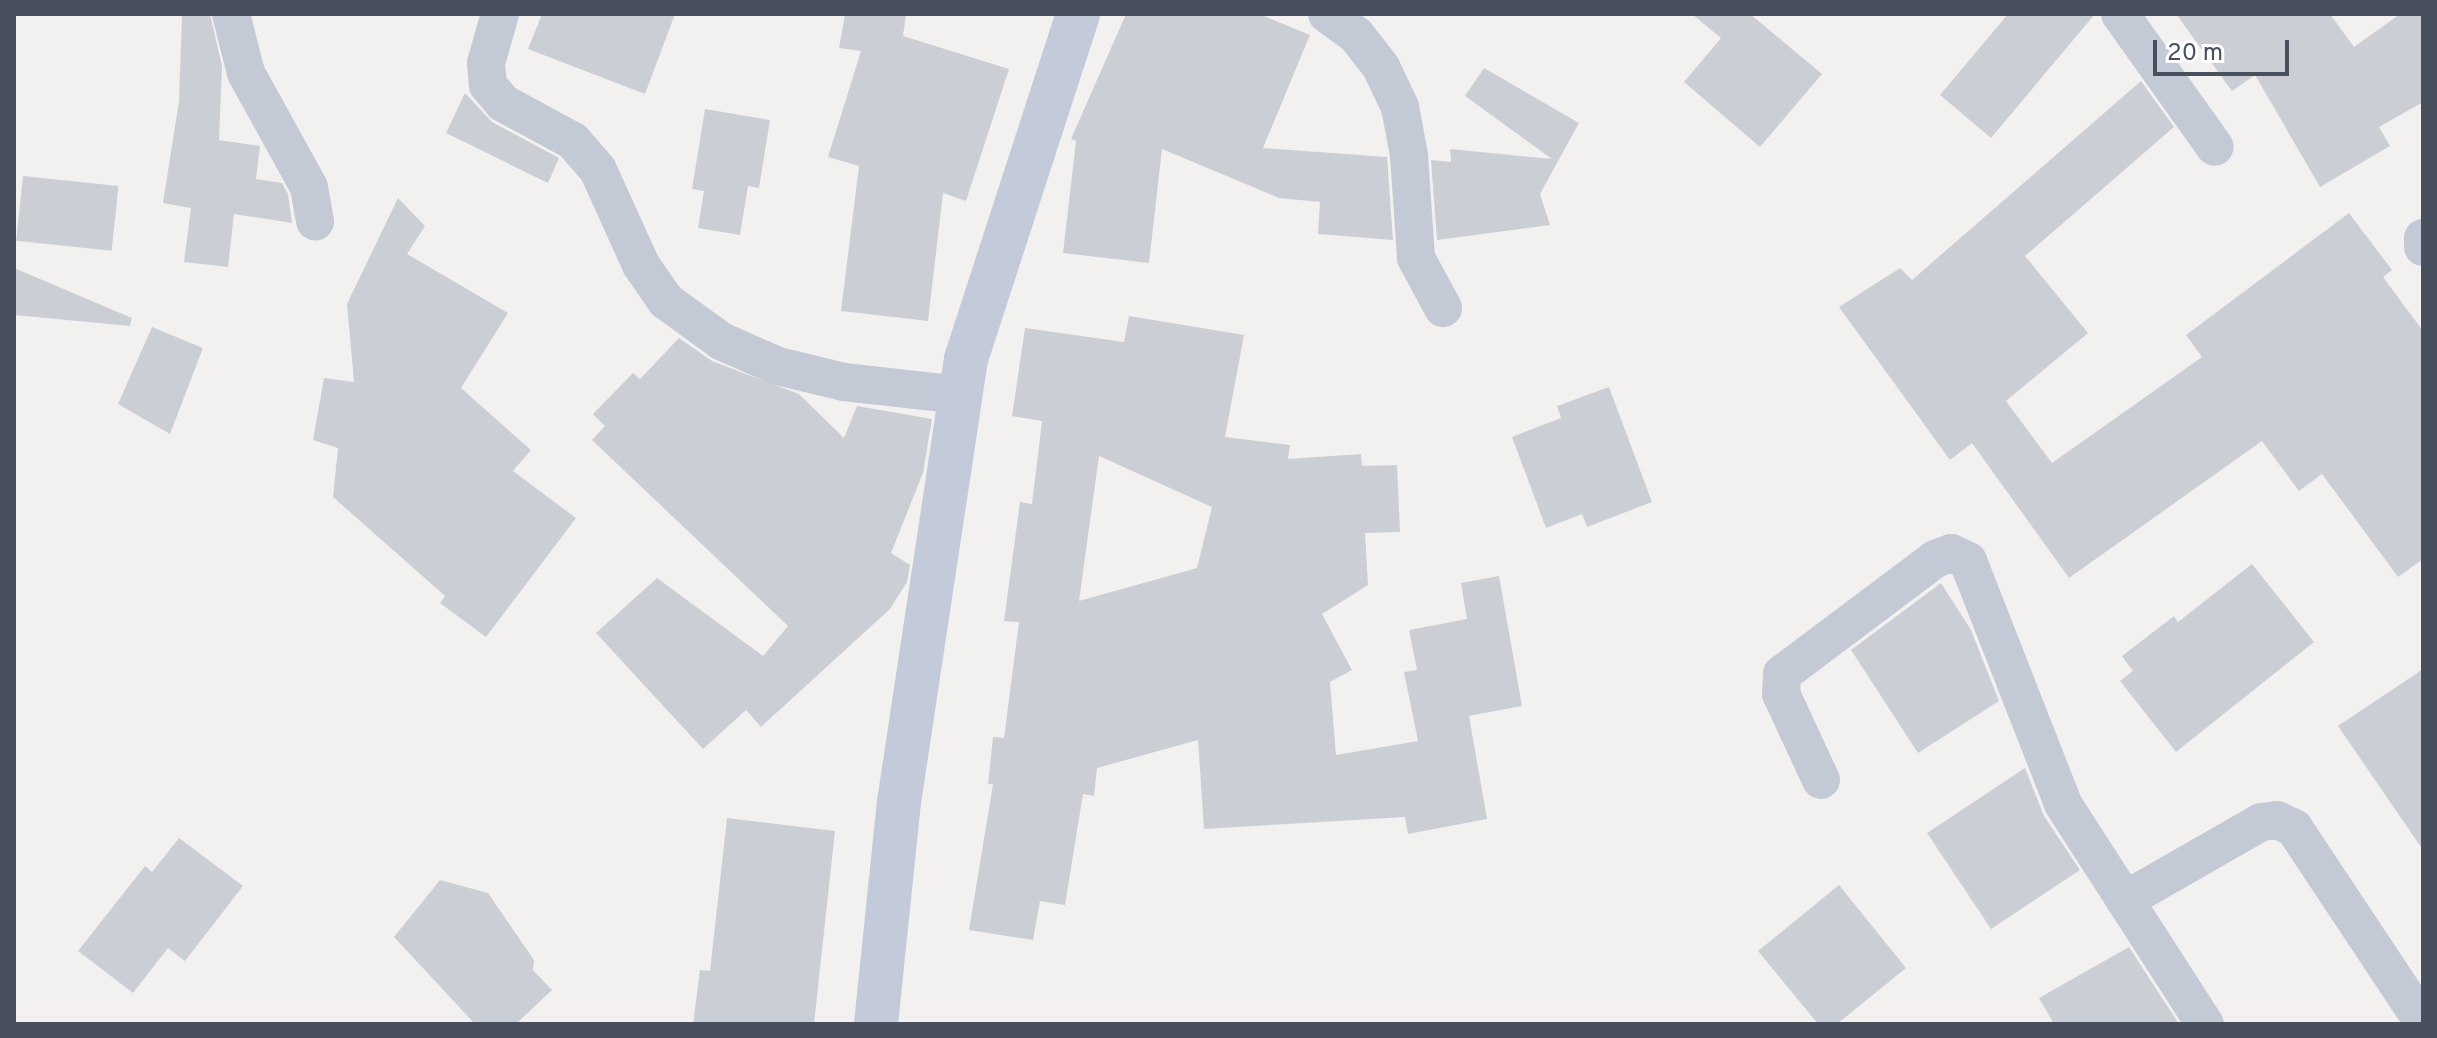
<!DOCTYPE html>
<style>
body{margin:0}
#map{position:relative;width:2437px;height:1038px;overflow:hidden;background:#f3f1f0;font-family:Overpass,sans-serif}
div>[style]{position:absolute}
.building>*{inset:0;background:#ccced6;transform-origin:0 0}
.street>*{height:38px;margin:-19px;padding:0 19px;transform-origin:19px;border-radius:19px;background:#c4cad5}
.secondary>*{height:44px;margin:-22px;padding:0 22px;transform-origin:22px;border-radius:22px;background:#c3cad9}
span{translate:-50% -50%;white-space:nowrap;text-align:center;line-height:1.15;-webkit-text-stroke:6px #fff;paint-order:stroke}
.frame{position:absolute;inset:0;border:16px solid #48505e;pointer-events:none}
.scale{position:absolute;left:2153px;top:40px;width:136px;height:36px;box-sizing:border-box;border:4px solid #48505e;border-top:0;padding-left:10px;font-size:24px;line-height:28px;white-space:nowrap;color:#48505e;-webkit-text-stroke:6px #fff;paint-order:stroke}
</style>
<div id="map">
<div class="building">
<i style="clip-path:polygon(182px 14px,210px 14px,222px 66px,219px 140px,260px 146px,256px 179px,282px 183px,288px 194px,292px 223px,234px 214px,228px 267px,184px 262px,191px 208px,163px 203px,179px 101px)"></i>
<i style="clip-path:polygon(542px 14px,675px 14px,645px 94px,528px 49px)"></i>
<i style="clip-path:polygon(845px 14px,906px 14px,903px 36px,1009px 69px,966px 201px,943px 193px,928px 321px,841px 311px,859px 166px,828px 157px,861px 51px,839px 48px)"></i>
<i style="clip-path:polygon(1126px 14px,1259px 14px,1310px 35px,1263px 148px,1387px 157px,1393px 240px,1318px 234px,1320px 202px,1279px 198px,1162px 149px,1149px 263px,1063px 253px,1076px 141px,1071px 139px)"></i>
<i style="clip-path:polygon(1692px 14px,1750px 14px,1822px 74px,1760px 147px,1684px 82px,1721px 38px)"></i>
<i style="clip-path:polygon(2008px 14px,2095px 14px,1991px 138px,1940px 95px)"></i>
<i style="clip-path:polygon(2176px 14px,2330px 14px,2354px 47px,2400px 14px,2423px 14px,2423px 102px,2379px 127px,2390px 146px,2320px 187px,2255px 75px,2232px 91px)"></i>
<i style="clip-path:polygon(1484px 68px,1579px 123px,1540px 194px,1550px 225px,1437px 240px,1431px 160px,1451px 162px,1450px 149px,1552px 159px,1465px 96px)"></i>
<i style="clip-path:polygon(2141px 81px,2174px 127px,2025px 256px,2088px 333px,2006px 401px,2052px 463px,2202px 357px,2186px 335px,2349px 213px,2392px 270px,2383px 277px,2423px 331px,2423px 559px,2398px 577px,2322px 474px,2299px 491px,2262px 441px,2069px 578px,1972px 443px,1950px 460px,1839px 307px,1900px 268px,1912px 280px)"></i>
<i style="clip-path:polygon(465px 93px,492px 122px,559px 158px,548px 183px,446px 133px)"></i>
<i style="clip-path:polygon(705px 109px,770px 120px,759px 188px,748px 186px,740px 235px,698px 228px,704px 191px,692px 189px)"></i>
<i style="left:23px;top:176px;width:96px;height:65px;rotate:6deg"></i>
<i style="clip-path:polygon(398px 198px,425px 226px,407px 254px,508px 313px,461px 388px,531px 450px,513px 471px,576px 518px,486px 637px,440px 603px,445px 596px,333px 497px,338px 448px,313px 440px,324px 378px,354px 382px,347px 304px)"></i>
<i style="clip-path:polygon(14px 268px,132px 318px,130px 326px,14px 315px)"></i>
<i style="clip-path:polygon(evenodd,1129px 316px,1244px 335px,1225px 437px,1290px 445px,1288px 459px,1361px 454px,1362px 466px,1397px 465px,1400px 532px,1365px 533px,1368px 585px,1322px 614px,1352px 670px,1330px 682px,1336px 755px,1418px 741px,1404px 672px,1417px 670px,1409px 630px,1467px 619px,1461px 583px,1499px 576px,1522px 706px,1469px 716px,1487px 819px,1408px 834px,1405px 817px,1204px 829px,1198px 740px,1097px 768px,1094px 796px,1083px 794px,1065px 905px,1040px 901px,1033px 940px,969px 930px,993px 784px,988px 784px,993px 737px,1004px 738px,1019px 622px,1004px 621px,1020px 502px,1032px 504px,1042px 421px,1012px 416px,1025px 328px,1124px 342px,1129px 316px,1099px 456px,1212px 507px,1197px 568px,1079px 601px,1099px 456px)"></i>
<i style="clip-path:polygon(152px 327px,203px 348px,170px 434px,118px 404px)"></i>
<i style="clip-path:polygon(679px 338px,712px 361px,799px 394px,844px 438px,857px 406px,932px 419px,923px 473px,891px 553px,910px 565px,907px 582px,890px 609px,761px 727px,746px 710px,703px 749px,596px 633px,657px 578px,763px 656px,788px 626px,592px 440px,605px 426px,593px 414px,633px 373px,640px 379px)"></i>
<i style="clip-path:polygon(1609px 387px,1652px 502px,1587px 527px,1582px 514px,1546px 528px,1512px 437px,1561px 418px,1557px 406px)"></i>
<i style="clip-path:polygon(2252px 564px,2314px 642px,2176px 752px,2120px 681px,2133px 671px,2122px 656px,2174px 616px,2178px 622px)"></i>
<i style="clip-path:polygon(1941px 583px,1971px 630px,1999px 701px,1918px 753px,1851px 650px)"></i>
<i style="clip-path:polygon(2423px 669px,2423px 850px,2338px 726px)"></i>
<i style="clip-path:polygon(2025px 768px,2044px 816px,2080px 870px,1991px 929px,1927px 833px)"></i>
<i style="clip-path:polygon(727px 818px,835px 831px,814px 1024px,693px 1024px,700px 970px,710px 971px)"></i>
<i style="clip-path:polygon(179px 838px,243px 886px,185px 961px,168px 948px,133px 993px,78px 951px,145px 866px,152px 872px)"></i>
<i style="clip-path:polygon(440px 880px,488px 893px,534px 960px,533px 970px,552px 990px,516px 1024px,475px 1024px,394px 937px)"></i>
<i style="clip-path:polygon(1839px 885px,1906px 968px,1837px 1024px,1818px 1024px,1758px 951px)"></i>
<i style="clip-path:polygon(2129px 947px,2179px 1024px,2054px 1024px,2039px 998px)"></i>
</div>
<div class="street">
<i style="left:231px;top:14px;width:61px;rotate:75.7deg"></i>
<i style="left:246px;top:73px;width:130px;rotate:61.1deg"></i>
<i style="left:309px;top:187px;width:35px;rotate:80deg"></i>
<i style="left:500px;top:14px;width:51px;rotate:105.9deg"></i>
<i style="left:486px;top:63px;width:22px;rotate:85deg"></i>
<i style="left:488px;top:85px;width:23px;rotate:50deg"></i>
<i style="left:503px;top:103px;width:80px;rotate:28.5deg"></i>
<i style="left:573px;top:141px;width:38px;rotate:49deg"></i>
<i style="left:598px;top:170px;width:104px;rotate:65.6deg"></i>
<i style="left:641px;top:265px;width:44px;rotate:55.2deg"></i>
<i style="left:666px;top:301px;width:68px;rotate:36deg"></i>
<i style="left:721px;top:341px;width:62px;rotate:23.7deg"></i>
<i style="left:778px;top:366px;width:68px;rotate:13.6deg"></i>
<i style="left:844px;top:382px;width:116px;rotate:6.4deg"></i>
<i style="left:1327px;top:14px;width:36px;rotate:36deg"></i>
<i style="left:1356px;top:35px;width:41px;rotate:52deg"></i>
<i style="left:1381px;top:67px;width:44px;rotate:64.6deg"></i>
<i style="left:1400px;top:107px;width:49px;rotate:79.4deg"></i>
<i style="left:1409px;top:155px;width:103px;rotate:86.1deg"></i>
<i style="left:1416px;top:258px;width:57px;rotate:61.6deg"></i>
<i style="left:2120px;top:14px;width:163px;rotate:54.5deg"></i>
<i style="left:2423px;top:238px;width:9px;rotate:90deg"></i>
<i style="left:1821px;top:780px;width:95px;rotate:-114.9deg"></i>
<i style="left:1781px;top:694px;width:20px;rotate:-87deg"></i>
<i style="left:1782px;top:674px;width:191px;rotate:-36.9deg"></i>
<i style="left:1935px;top:559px;width:17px;rotate:-21deg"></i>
<i style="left:1951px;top:553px;width:19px;rotate:25deg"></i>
<i style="left:1968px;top:561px;width:261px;rotate:68.6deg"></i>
<i style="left:2063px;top:804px;width:262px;rotate:57.2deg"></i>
<i style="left:2125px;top:900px;width:157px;rotate:-29.8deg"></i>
<i style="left:2261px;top:822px;width:16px;rotate:-7deg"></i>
<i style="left:2277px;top:820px;width:19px;rotate:25deg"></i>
<i style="left:2294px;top:828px;width:233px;rotate:56.4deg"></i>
</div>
<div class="secondary">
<i style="left:876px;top:1024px;width:223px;rotate:-84.1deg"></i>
<i style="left:899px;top:802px;width:448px;rotate:-81.4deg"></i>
<i style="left:966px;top:359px;width:363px;rotate:-72deg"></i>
</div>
<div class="frame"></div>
<div class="scale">20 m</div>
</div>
